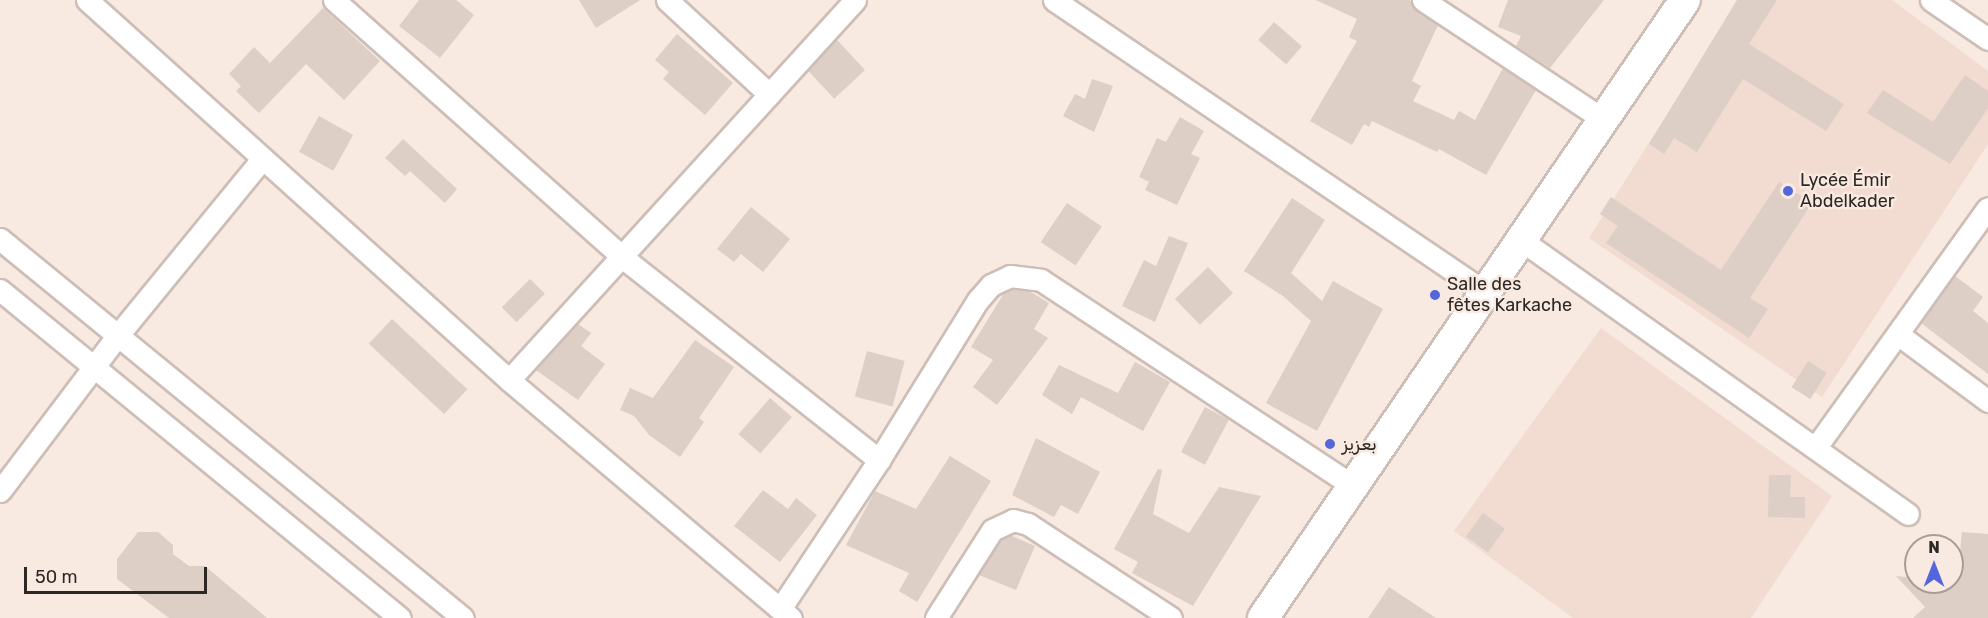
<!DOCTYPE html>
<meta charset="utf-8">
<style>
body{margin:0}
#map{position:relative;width:1988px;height:618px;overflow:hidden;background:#f8e9e1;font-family:Rubik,"Noto Sans Arabic",sans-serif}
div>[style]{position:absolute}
.built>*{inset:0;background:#f2dbd0}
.building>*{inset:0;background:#ddcec6;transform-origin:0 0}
.roads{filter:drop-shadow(2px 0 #cdbeb7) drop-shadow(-2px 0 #cdbeb7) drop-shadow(0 2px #cdbeb7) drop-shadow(0 -2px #cdbeb7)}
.street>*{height:21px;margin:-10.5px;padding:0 10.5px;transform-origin:10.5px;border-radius:10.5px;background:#fff}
.secondary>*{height:30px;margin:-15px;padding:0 15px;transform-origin:15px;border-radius:15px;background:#fff}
.dots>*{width:16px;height:16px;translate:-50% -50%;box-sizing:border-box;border:3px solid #f8e9e1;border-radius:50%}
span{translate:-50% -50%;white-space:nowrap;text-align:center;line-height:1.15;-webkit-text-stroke:5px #f8e9e1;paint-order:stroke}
.poi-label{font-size:18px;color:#2e2825}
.left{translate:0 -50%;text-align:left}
.north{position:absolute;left:1904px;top:534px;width:60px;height:60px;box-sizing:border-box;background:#f8e9e1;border:2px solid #a79c96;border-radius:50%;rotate:0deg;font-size:16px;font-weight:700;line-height:24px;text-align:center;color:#2e2825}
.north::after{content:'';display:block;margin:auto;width:21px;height:27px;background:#5466dc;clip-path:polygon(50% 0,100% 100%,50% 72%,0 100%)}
.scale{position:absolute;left:24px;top:567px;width:183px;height:27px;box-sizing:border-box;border:3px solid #2e2825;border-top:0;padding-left:8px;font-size:18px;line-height:21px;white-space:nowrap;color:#2e2825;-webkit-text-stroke:4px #f8e9e1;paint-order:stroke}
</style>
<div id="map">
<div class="built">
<i style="clip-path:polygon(1739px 0,1892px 0,1988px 71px,1988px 144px,1822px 397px,1589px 238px)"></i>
<i style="clip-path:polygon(1601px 328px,1832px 496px,1751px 618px,1573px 618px,1454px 531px)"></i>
</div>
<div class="building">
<i style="clip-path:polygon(419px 0,456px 0,474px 15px,440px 58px,399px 26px)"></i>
<i style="clip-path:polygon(579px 0,640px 0,596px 28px)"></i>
<i style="clip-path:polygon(1316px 0,1410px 0,1416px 10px,1438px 25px,1412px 81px,1421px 86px,1413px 101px,1454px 120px,1459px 111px,1475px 120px,1503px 68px,1536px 90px,1486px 175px,1439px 149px,1437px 152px,1372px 121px,1369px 127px,1364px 124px,1352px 145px,1310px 121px,1357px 41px,1349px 37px,1357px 19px)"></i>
<i style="clip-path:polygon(1508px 0,1604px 0,1550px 68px,1516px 46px,1521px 36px,1498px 27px)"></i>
<i style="clip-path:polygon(1737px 0,1777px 0,1749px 44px,1844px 104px,1826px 131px,1743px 79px,1697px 152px,1674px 138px,1664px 154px,1649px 144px)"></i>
<i style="clip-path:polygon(323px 8px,380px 61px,344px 100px,306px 64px,259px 113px,236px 91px,241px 86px,229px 74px,254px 47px,270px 63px)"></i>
<i style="left:1274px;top:22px;width:37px;height:24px;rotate:41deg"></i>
<i style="clip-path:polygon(677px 34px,733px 83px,705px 115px,663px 79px,669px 72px,655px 60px)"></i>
<i style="left:837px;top:40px;width:41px;height:42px;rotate:47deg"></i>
<i style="clip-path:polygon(1965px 75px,1988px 91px,1988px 108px,1950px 164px,1867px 113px,1883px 90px,1933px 122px)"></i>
<i style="clip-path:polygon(1092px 79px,1113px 86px,1094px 132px,1063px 116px,1075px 94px,1085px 99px)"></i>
<i style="left:319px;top:116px;width:39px;height:41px;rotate:29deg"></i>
<i style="clip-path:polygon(1180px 117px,1204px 131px,1191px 154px,1200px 158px,1177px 205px,1145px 190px,1149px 182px,1139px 177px,1157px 138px,1166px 142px)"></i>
<i style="clip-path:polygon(403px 139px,457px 189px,445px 203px,410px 171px,405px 176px,385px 158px)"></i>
<i style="clip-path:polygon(1779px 182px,1812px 203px,1750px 298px,1768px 309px,1749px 338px,1606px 243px,1618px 226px,1600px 214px,1611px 197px,1721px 270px)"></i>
<i style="clip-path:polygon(1292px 198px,1325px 220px,1291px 273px,1322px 301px,1333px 281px,1383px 309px,1317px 431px,1266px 403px,1311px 321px,1283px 296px,1244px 271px)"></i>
<i style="left:1067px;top:203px;width:42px;height:47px;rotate:34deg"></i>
<i style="clip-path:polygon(751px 207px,790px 239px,763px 272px,741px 254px,734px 262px,717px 249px)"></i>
<i style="clip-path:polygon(1169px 236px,1188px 243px,1155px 322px,1122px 306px,1144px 260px,1156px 266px)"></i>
<i style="left:1208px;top:267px;width:36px;height:46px;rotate:46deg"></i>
<i style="clip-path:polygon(1955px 276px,1983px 297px,1973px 311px,1988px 323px,1988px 374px,1921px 323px)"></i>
<i style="left:530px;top:279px;width:21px;height:40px;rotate:45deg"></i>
<i style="clip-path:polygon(1012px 289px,1029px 291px,1049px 303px,1034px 329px,1048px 338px,997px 405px,973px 387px,993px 360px,971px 347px,1004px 293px)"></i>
<i style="left:392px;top:319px;width:103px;height:34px;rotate:43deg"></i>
<i style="clip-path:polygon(578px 324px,591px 333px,581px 346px,605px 364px,578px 400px,536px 370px)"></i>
<i style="clip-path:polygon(695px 340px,734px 367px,699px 418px,704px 422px,680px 457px,649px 435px,634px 416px,620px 410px,630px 388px,653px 398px)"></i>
<i style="left:867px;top:351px;width:39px;height:47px;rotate:15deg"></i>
<i style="left:1808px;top:361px;width:22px;height:31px;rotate:32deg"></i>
<i style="clip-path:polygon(1135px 362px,1170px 382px,1143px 431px,1081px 397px,1072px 414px,1042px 395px,1059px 365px,1118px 393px)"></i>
<i style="left:770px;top:398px;width:29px;height:48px;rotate:41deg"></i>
<i style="left:1205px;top:407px;width:27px;height:51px;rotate:28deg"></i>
<i style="clip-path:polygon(1036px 438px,1100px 472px,1078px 514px,1061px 505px,1054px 517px,1012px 495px)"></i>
<i style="clip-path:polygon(950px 456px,991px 481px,917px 602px,899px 591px,909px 573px,846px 545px,875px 491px,916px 509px)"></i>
<i style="clip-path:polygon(1158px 469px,1162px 470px,1153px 514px,1189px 533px,1219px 487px,1261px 496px,1193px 606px,1132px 573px,1138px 562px,1114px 549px)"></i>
<i style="clip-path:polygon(1769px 475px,1791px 475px,1790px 497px,1805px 497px,1805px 518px,1768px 517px)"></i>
<i style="clip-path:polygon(763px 490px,788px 509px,796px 498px,817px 515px,780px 562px,734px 526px)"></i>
<i style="left:1483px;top:513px;width:27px;height:29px;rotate:36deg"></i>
<i style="clip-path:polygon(138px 532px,158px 532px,173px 545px,173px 554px,189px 566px,205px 566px,267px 618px,169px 618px,117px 579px,117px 559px)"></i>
<i style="clip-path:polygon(1962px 532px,1988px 534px,1988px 618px,1913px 618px,1925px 607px,1896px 576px,1916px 578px,1916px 582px,1952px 582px,1952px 569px,1958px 570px)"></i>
<i style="clip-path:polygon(1010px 535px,1035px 546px,1016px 590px,979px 575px,1001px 540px)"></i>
<i style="clip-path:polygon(1389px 587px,1436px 618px,1368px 618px)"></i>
</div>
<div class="roads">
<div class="street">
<i style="left:87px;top:0;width:568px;rotate:42deg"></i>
<i style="left:509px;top:380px;width:369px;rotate:40.2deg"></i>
<i style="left:334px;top:0;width:386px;rotate:41.7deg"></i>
<i style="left:622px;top:257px;width:328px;rotate:38.3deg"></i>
<i style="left:667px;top:0;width:139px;rotate:42.7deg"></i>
<i style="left:1054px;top:0;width:521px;rotate:34.12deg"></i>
<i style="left:1423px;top:0;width:216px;rotate:33.5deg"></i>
<i style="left:1931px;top:0;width:69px;rotate:34.4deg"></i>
<i style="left:0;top:239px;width:598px;rotate:39.3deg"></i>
<i style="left:1521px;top:240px;width:474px;rotate:35.3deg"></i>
<i style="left:0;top:290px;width:517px;rotate:39.35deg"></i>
<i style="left:1899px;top:335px;width:111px;rotate:36.6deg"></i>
<i style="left:509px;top:380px;width:514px;rotate:-47.68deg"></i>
<i style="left:1816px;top:447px;width:294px;rotate:-54.3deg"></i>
<i style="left:0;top:491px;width:196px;rotate:-52.9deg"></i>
<i style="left:118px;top:335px;width:226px;rotate:-50.7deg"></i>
<i style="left:780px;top:609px;width:179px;rotate:-56.4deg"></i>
<i style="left:879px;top:460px;width:188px;rotate:-58.3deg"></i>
<i style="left:978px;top:300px;width:20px;rotate:-49deg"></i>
<i style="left:991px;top:285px;width:21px;rotate:-25deg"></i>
<i style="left:1010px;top:276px;width:31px;rotate:7deg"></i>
<i style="left:1041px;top:280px;width:375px;rotate:33.4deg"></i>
<i style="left:936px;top:618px;width:104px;rotate:-57.5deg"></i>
<i style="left:992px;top:530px;width:23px;rotate:-25deg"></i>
<i style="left:1013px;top:520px;width:16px;rotate:15deg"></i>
<i style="left:1028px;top:524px;width:171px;rotate:33.3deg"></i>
</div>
<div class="secondary">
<i style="left:1263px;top:618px;width:748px;rotate:-55.67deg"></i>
</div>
</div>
<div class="dots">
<i style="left:1788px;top:191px;background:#5466dc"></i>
<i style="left:1435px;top:295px;background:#5466dc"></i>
<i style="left:1330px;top:444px;background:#5466dc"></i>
</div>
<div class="poi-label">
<span class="left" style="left:1800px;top:191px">Lycée Émir<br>Abdelkader</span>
<span class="left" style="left:1447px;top:295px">Salle des<br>fêtes Karkache</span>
<span class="left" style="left:1342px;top:444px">بعزيز</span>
</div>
<div class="north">N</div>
<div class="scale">50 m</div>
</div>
